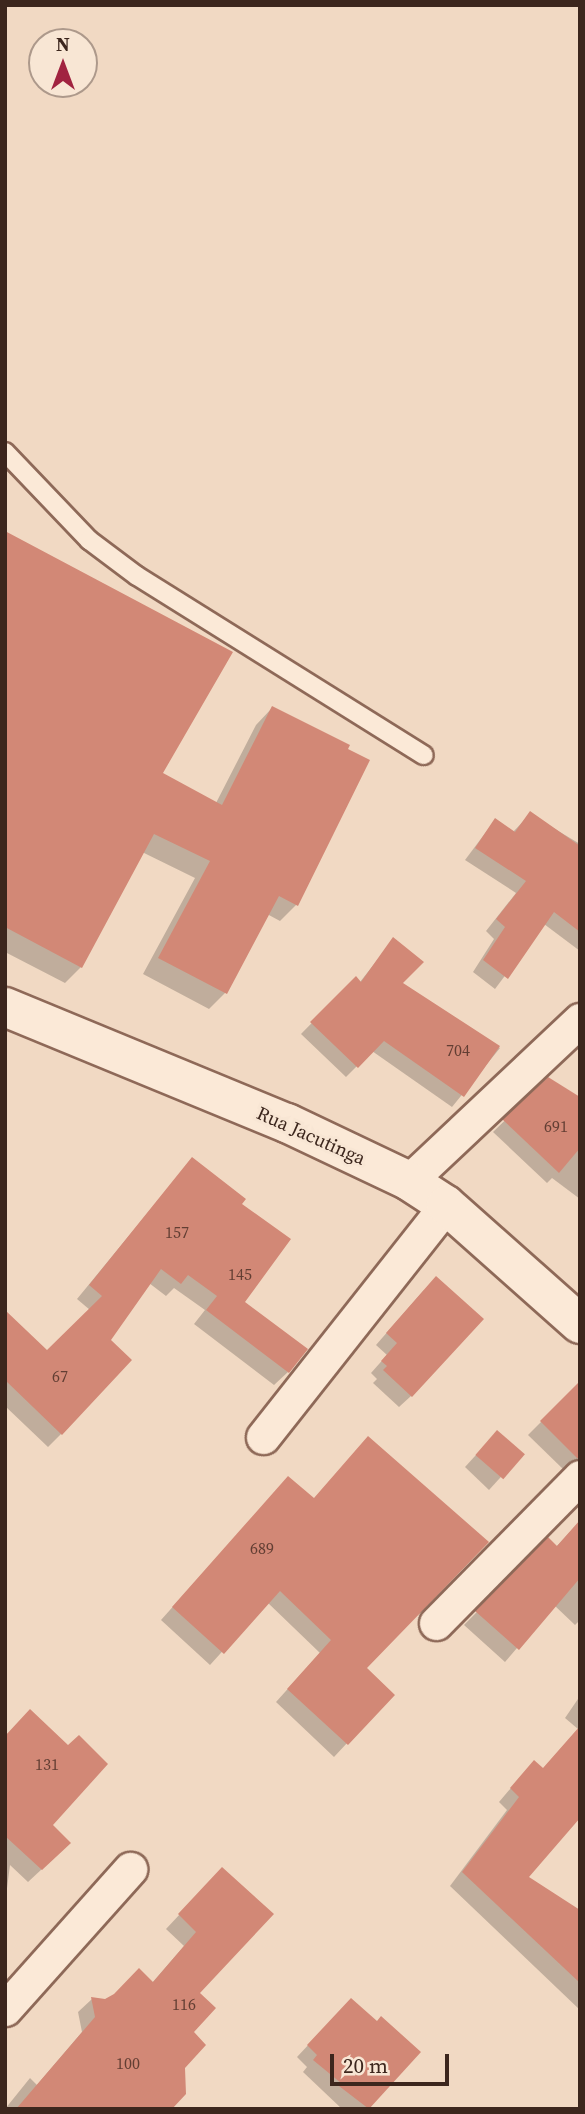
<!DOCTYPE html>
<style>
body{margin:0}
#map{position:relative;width:585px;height:2114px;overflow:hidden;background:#f1d9c3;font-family:"Source Serif 4",serif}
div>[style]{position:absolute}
.shadow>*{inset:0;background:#0003}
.building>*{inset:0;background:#d28876;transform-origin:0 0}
.roads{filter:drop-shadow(2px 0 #8e6958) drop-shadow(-2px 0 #8e6958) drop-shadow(0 2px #8e6958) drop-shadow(0 -2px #8e6958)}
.lane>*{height:18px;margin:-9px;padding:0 9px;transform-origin:9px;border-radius:9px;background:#fbe9d7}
.street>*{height:33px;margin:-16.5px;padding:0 16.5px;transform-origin:16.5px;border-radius:16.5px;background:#fbe9d7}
.secondary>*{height:38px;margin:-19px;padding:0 19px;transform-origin:19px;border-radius:19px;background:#fbe9d7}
span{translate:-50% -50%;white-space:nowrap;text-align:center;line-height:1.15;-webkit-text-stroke:6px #f8e6d4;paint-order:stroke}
.number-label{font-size:16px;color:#623e33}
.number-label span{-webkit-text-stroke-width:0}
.street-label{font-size:19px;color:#3c261d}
.frame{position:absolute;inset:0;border:7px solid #3c261d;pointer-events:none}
.north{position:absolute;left:28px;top:28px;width:70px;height:70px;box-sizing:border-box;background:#f8e6d4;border:2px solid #ad998b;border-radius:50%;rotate:0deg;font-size:19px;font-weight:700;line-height:28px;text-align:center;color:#3c261d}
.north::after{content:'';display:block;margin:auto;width:24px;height:32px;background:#a12340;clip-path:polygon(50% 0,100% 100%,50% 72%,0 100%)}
.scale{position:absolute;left:330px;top:2054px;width:119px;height:32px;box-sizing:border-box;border:4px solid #3c261d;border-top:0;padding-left:9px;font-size:21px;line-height:24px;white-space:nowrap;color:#3c261d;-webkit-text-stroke:5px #f8e6d4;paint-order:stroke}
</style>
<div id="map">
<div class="shadow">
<i style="clip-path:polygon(5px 533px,160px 773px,216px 803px,256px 725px,272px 708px,296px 905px,280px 921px,267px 914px,225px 993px,209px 1009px,143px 974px,195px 878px,142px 852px,81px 967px,65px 983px,5px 952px)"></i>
<i style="clip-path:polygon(530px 814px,580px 844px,580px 951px,544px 924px,495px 989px,473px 972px,494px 939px,486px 931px,516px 893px,465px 860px,495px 820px,513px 832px)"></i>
<i style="clip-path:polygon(393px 940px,400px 984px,500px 1048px,452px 1107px,372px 1051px,346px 1077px,301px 1034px,356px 978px,360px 982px)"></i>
<i style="clip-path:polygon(548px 1079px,580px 1099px,580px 1199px,552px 1178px,547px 1183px,493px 1132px)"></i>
<i style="clip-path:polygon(192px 1159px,240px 1204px,242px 1302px,288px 1372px,274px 1385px,194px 1324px,205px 1310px,174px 1288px,166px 1296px,149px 1283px,109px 1340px,61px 1434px,48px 1447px,5px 1406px,5px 1312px,47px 1352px,90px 1310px,77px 1299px)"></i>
<i style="clip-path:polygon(424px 1290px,411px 1396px,399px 1407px,373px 1383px,377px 1379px,371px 1373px,387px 1355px,376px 1345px)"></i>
<i style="clip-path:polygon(580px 1383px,580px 1475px,565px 1471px,528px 1435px)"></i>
<i style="clip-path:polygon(486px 1444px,522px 1454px,489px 1490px,465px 1467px)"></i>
<i style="clip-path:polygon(276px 1491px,313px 1500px,365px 1668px,392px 1695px,334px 1757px,276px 1702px,320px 1653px,267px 1602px,210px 1665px,161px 1620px)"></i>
<i style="clip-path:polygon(580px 1521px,580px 1620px,575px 1625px,554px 1605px,505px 1662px,464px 1625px,548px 1540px,556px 1547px)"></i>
<i style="clip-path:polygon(580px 1696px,580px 1815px,527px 1878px,580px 1912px,580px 2010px,450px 1886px,507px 1810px,499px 1802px,522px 1775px,542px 1770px,578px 1729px,565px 1718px)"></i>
<i style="clip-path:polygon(5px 1737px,50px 1825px,56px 1856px,28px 1882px,10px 1865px,5px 1904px)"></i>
<i style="clip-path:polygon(209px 1883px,192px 2032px,170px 2109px,5px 2109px,30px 2078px,37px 2085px,82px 2032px,78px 2012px,92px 1999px,106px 2001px,152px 1983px,184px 1946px,166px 1929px)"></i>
<i style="clip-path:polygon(340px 2011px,376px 2023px,419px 2052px,367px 2109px,342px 2109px,303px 2072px,307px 2067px,297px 2057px)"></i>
</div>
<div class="building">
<i style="clip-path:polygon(5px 531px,233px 652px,163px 773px,222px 805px,272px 706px,350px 745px,348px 749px,370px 760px,298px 906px,279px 896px,227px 994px,158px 958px,210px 861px,154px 834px,82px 968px,5px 927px)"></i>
<i style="clip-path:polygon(530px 811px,580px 846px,580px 932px,554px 912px,508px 979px,483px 960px,505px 927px,496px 919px,526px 881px,475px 848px,495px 818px,515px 832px)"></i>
<i style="clip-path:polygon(393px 937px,424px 962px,403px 983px,500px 1046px,464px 1097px,384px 1041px,358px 1068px,310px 1022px,356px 976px,361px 982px)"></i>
<i style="clip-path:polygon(548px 1077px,580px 1097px,580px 1148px,559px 1173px,502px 1119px)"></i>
<i style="clip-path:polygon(192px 1157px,246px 1199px,242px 1204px,291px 1239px,245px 1302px,308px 1349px,289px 1373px,206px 1310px,217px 1296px,188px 1275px,181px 1284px,161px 1269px,111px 1340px,132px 1360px,62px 1435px,5px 1380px,5px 1310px,47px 1350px,102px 1296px,89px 1285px)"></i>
<i style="clip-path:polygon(436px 1276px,484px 1319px,412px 1397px,383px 1370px,387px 1366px,381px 1361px,397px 1343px,386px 1333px)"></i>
<i style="clip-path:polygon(580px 1381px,580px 1458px,577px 1458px,540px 1421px)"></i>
<i style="left:497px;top:1430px;width:37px;height:33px;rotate:41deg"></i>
<i style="clip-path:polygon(368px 1436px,489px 1542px,367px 1668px,395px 1695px,348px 1745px,287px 1689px,331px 1640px,280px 1591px,224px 1654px,172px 1607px,288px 1476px,314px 1498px)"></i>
<i style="clip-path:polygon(580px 1520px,580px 1578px,519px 1650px,475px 1611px,548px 1537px,557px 1546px)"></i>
<i style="clip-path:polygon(30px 1709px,68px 1745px,79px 1735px,108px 1764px,53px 1825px,71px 1843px,42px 1870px,5px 1836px,5px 1736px)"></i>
<i style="clip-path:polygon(580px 1726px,580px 1818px,529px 1877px,580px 1910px,580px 1983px,462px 1872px,519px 1797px,510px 1788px,534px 1760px,543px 1768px)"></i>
<i style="clip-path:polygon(222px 1867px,274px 1914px,200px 1993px,216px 2008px,194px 2032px,206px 2045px,185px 2068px,186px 2094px,172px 2109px,16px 2109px,95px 2017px,91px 1997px,105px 1999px,114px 1994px,139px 1968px,153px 1982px,196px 1932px,178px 1914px)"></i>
<i style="clip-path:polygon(351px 1998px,377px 2021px,381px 2016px,421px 2052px,369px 2109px,339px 2086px,341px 2083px,313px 2060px,317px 2055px,307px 2045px)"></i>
</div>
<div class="roads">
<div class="lane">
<i style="left:5px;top:452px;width:122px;rotate:46.3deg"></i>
<i style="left:89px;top:540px;width:60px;rotate:36.9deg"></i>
<i style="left:137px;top:576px;width:338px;rotate:32deg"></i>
</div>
<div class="street">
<i style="left:409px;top:1181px;width:235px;rotate:-43.3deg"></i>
<i style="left:263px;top:1437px;width:295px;rotate:-51.7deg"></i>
<i style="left:436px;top:1623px;width:205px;rotate:-45.4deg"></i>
<i style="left:5px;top:2009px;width:188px;rotate:-48.2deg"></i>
</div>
<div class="secondary">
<i style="left:5px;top:1007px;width:305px;rotate:22.4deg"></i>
<i style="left:287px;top:1123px;width:135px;rotate:25.4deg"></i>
<i style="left:409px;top:1181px;width:44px;rotate:33deg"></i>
<i style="left:446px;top:1205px;width:179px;rotate:41.6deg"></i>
</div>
</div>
<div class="number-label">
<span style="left:458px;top:1050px">704</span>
<span style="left:556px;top:1126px">691</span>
<span style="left:177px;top:1232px">157</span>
<span style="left:240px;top:1274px">145</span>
<span style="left:60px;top:1376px">67</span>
<span style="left:262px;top:1548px">689</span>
<span style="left:47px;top:1764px">131</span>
<span style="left:184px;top:2004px">116</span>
<span style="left:128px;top:2063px">100</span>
</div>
<div class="street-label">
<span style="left:311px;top:1136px;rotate:24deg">Rua Jacutinga</span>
</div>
<div class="frame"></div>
<div class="north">N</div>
<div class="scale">20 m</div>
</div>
